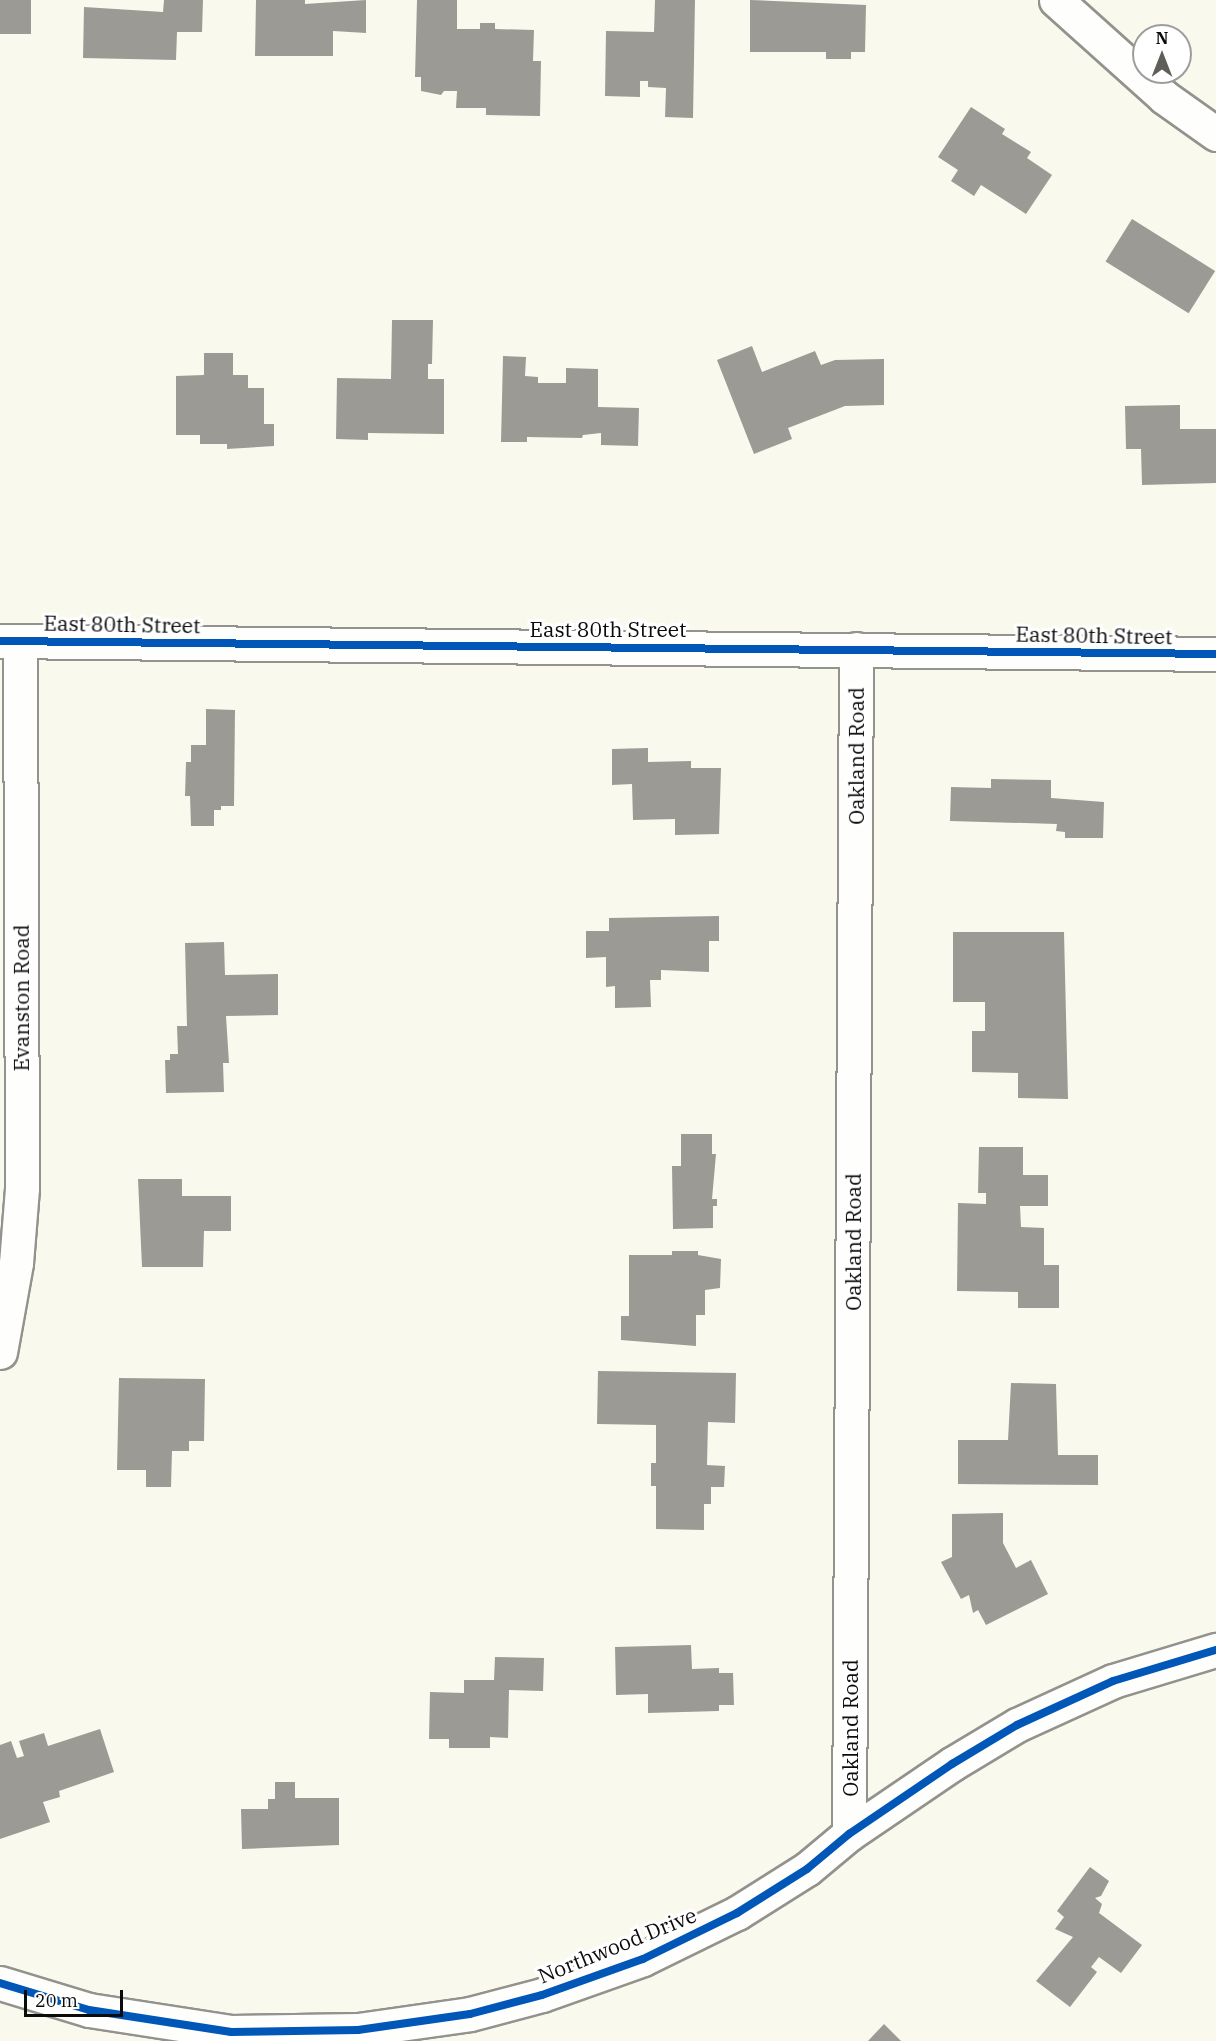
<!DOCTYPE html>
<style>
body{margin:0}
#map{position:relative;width:1216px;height:2041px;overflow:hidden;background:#faf9ee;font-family:"IBM Plex Serif",serif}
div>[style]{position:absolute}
.building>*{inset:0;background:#9c9a94;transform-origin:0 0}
.roads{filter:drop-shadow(2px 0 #93928d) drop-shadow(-2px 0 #93928d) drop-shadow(0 2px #93928d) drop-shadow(0 -2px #93928d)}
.minor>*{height:33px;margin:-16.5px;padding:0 16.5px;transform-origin:16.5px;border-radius:16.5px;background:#fefefc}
.cycleway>*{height:8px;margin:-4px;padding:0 4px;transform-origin:4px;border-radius:4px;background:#0057b8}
span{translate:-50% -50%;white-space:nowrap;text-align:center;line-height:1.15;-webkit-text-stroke:6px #fff;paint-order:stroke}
.street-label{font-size:21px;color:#0b0b0b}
.north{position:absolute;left:1132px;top:24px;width:60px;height:60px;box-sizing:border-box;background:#fff;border:2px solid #9d9d9d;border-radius:50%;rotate:0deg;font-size:16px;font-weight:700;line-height:24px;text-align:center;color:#0b0b0b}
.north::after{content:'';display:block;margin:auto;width:21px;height:27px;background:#5f5e5a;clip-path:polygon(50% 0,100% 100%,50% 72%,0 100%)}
.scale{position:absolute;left:24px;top:1990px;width:99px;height:27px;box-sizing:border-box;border:3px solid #0b0b0b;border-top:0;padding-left:8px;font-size:18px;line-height:21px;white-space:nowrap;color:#0b0b0b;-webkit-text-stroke:4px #fff;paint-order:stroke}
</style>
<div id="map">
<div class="building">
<i style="left:0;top:0;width:31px;height:34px"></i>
<i style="clip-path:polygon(164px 0,203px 0,202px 32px,177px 32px,176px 60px,83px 58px,84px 7px,163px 12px)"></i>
<i style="clip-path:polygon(256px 0,305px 0,305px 4px,366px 0,366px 33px,333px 31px,333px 56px,255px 56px)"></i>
<i style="clip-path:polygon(417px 0,457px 0,457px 29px,480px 29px,480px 23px,495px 23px,495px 29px,534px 30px,533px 61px,541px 61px,540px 116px,486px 115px,486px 108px,456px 108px,457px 91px,444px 91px,441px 95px,421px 91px,421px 77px,415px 77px)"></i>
<i style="clip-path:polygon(655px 0,695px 0,693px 118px,665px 117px,666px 88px,648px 87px,648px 81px,640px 81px,640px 97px,605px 96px,606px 31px,654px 32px)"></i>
<i style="clip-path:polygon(750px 0,866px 5px,865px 52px,851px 52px,851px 59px,826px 59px,826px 52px,750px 52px)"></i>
<i style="clip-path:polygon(971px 107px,1005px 129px,1002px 134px,1031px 152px,1027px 158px,1052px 175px,1026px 214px,981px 185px,974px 196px,951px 181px,958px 170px,938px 157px)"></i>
<i style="left:1132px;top:219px;width:98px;height:50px;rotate:32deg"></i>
<i style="clip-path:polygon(392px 320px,433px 320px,432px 364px,428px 364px,428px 379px,444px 379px,444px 434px,368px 433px,368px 440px,336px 439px,337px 378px,391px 379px)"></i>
<i style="clip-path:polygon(752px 346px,762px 372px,815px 351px,821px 365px,835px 360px,884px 359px,884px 405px,845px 406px,788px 428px,792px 439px,754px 454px,717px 360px)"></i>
<i style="clip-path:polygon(204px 353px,233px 353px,233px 375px,248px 375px,248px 388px,264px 388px,264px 424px,274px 424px,274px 446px,227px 449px,227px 444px,200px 444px,200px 435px,176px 435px,176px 376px,204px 375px)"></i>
<i style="clip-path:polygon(503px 356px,526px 357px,525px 376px,538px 377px,538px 383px,566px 383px,566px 368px,598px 369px,598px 407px,639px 408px,638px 446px,601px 445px,601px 433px,583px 435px,582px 438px,527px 437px,527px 442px,501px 442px)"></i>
<i style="clip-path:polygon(1180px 405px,1180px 429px,1216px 429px,1216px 483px,1142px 485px,1141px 449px,1126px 449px,1125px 406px)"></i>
<i style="clip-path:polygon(206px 709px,235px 710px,234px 806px,221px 806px,221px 810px,214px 810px,214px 826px,191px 826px,190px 796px,185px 796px,186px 762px,191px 762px,191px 745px,206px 745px)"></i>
<i style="clip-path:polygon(648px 748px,648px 762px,691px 761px,691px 768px,721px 768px,719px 834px,675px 835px,675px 819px,633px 820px,632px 784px,612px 785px,612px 749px)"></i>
<i style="clip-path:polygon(991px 779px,1051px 780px,1051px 798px,1104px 802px,1103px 838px,1065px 838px,1065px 832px,1056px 831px,1057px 824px,950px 821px,951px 787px,991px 788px)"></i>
<i style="clip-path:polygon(719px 916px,719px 941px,709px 941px,709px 972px,661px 970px,661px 980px,650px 980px,651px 1007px,615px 1008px,615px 986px,606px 987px,606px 957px,586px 958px,586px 931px,609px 931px,609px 918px)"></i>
<i style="clip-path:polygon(953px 932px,1064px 932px,1068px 1099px,1018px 1098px,1018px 1073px,972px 1072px,972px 1031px,985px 1031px,985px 1002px,953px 1002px)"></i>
<i style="clip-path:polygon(224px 942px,225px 975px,278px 974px,278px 1015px,226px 1016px,229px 1063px,223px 1063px,224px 1092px,166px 1093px,165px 1060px,170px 1060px,170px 1054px,178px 1054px,177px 1026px,187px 1026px,185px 943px)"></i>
<i style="clip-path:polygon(681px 1134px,712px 1134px,712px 1154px,716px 1154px,712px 1199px,717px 1199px,717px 1206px,713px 1206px,713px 1228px,673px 1229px,672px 1166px,681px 1166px)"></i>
<i style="clip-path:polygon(979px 1147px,1023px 1147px,1023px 1175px,1048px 1175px,1048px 1206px,1020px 1206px,1021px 1227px,1044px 1228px,1044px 1265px,1059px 1265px,1059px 1308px,1018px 1308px,1018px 1292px,957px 1291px,958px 1203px,986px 1204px,986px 1193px,978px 1193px)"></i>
<i style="clip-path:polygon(138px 1179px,182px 1179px,182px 1196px,231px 1196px,231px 1231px,204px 1231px,203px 1267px,142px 1267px)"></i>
<i style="clip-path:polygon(672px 1251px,698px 1251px,698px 1255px,721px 1259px,720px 1288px,705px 1290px,705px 1315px,696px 1315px,696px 1346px,621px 1340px,621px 1316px,629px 1316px,629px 1255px,672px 1255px)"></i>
<i style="clip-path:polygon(598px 1371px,736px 1373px,735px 1423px,708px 1422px,707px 1465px,725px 1466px,724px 1487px,711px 1487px,711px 1504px,704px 1504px,704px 1530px,656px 1529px,656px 1486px,651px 1486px,651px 1463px,656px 1463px,656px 1425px,597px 1424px)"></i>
<i style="clip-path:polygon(119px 1378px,205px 1379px,204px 1441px,189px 1441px,189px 1451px,172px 1451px,171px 1487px,146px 1487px,146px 1470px,117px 1470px)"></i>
<i style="clip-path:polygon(1011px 1383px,1056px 1384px,1058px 1455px,1098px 1455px,1098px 1485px,958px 1484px,958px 1440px,1008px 1440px)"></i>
<i style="clip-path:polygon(1003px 1513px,1003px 1543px,1016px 1568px,1031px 1560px,1048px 1594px,986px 1625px,978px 1610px,973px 1613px,969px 1595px,961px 1599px,941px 1562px,952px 1557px,952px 1514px)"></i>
<i style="clip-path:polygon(691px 1645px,692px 1669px,719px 1668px,719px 1673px,733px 1673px,734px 1705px,719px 1705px,719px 1711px,648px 1713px,648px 1694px,616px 1695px,615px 1647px)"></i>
<i style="clip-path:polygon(495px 1657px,544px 1658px,543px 1691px,509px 1690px,508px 1738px,490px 1737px,490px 1748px,449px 1748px,449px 1739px,429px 1739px,430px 1692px,464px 1693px,464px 1680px,494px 1680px)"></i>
<i style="clip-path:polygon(100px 1729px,114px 1772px,59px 1791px,60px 1797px,43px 1802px,50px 1822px,0 1839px,0 1745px,11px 1741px,17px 1758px,24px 1756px,19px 1741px,44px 1733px,48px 1746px)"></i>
<i style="clip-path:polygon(275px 1782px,295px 1782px,295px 1798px,339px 1798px,339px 1845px,242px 1849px,241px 1809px,268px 1809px,268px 1799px,275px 1799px)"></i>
<i style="clip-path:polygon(1090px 1867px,1109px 1881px,1101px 1896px,1095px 1898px,1102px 1904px,1099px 1913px,1142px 1945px,1121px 1973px,1099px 1957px,1091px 1967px,1097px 1972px,1070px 2007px,1036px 1981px,1073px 1937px,1055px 1929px,1064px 1917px,1057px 1911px)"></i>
<i style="clip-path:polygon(884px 2024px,901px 2041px,868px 2041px)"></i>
</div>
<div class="roads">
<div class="minor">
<i style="left:1056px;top:0;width:145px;rotate:41.9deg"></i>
<i style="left:1164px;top:97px;width:64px;rotate:35.4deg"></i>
<i style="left:0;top:641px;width:1216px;rotate:0.61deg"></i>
<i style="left:0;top:1352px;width:90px;rotate:-79.8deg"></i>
<i style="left:16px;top:1263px;width:75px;rotate:-85.4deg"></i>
<i style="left:22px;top:1188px;width:547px;rotate:-90.21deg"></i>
<i style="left:849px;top:1834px;width:1185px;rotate:-89.66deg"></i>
<i style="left:0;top:1983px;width:93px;rotate:16.9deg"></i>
<i style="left:89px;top:2010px;width:144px;rotate:8.8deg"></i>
<i style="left:231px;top:2032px;width:127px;rotate:-0.9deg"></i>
<i style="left:358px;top:2030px;width:113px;rotate:-8.1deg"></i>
<i style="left:470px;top:2014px;width:74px;rotate:-14.8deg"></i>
<i style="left:542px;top:1995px;width:107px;rotate:-19.6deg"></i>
<i style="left:643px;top:1959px;width:105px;rotate:-26.1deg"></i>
<i style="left:737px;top:1913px;width:83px;rotate:-32.2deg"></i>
<i style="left:807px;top:1869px;width:55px;rotate:-39.8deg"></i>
<i style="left:849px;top:1834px;width:125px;rotate:-34.2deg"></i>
<i style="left:952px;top:1764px;width:76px;rotate:-31deg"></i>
<i style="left:1017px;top:1725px;width:106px;rotate:-24.6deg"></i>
<i style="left:1113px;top:1681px;width:108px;rotate:-16.8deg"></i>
</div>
</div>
<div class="cycleway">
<i style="left:0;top:641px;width:1216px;rotate:0.61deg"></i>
<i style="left:0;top:1983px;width:93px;rotate:16.9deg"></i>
<i style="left:89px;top:2010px;width:144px;rotate:8.8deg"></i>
<i style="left:231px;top:2032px;width:127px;rotate:-0.9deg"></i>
<i style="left:358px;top:2030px;width:113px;rotate:-8.1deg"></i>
<i style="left:470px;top:2014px;width:74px;rotate:-14.8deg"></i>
<i style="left:542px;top:1995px;width:107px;rotate:-19.6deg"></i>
<i style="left:643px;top:1959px;width:105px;rotate:-26.1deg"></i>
<i style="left:737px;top:1913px;width:83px;rotate:-32.2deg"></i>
<i style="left:807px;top:1869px;width:55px;rotate:-39.8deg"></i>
<i style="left:849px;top:1834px;width:125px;rotate:-34.2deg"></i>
<i style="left:952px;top:1764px;width:76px;rotate:-31deg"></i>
<i style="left:1017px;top:1725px;width:106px;rotate:-24.6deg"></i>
<i style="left:1113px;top:1681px;width:108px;rotate:-16.8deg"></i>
</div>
<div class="street-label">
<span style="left:122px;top:624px;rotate:1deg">East 80th Street</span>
<span style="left:608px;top:629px">East 80th Street</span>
<span style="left:1094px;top:635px;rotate:1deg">East 80th Street</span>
<span style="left:856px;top:756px;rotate:-90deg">Oakland Road</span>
<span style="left:21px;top:998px;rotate:-90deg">Evanston Road</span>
<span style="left:853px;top:1242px;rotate:-90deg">Oakland Road</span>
<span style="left:850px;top:1728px;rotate:-90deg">Oakland Road</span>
<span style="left:617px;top:1945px;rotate:-22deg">Northwood Drive</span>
</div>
<div class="north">N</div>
<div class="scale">20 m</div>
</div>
